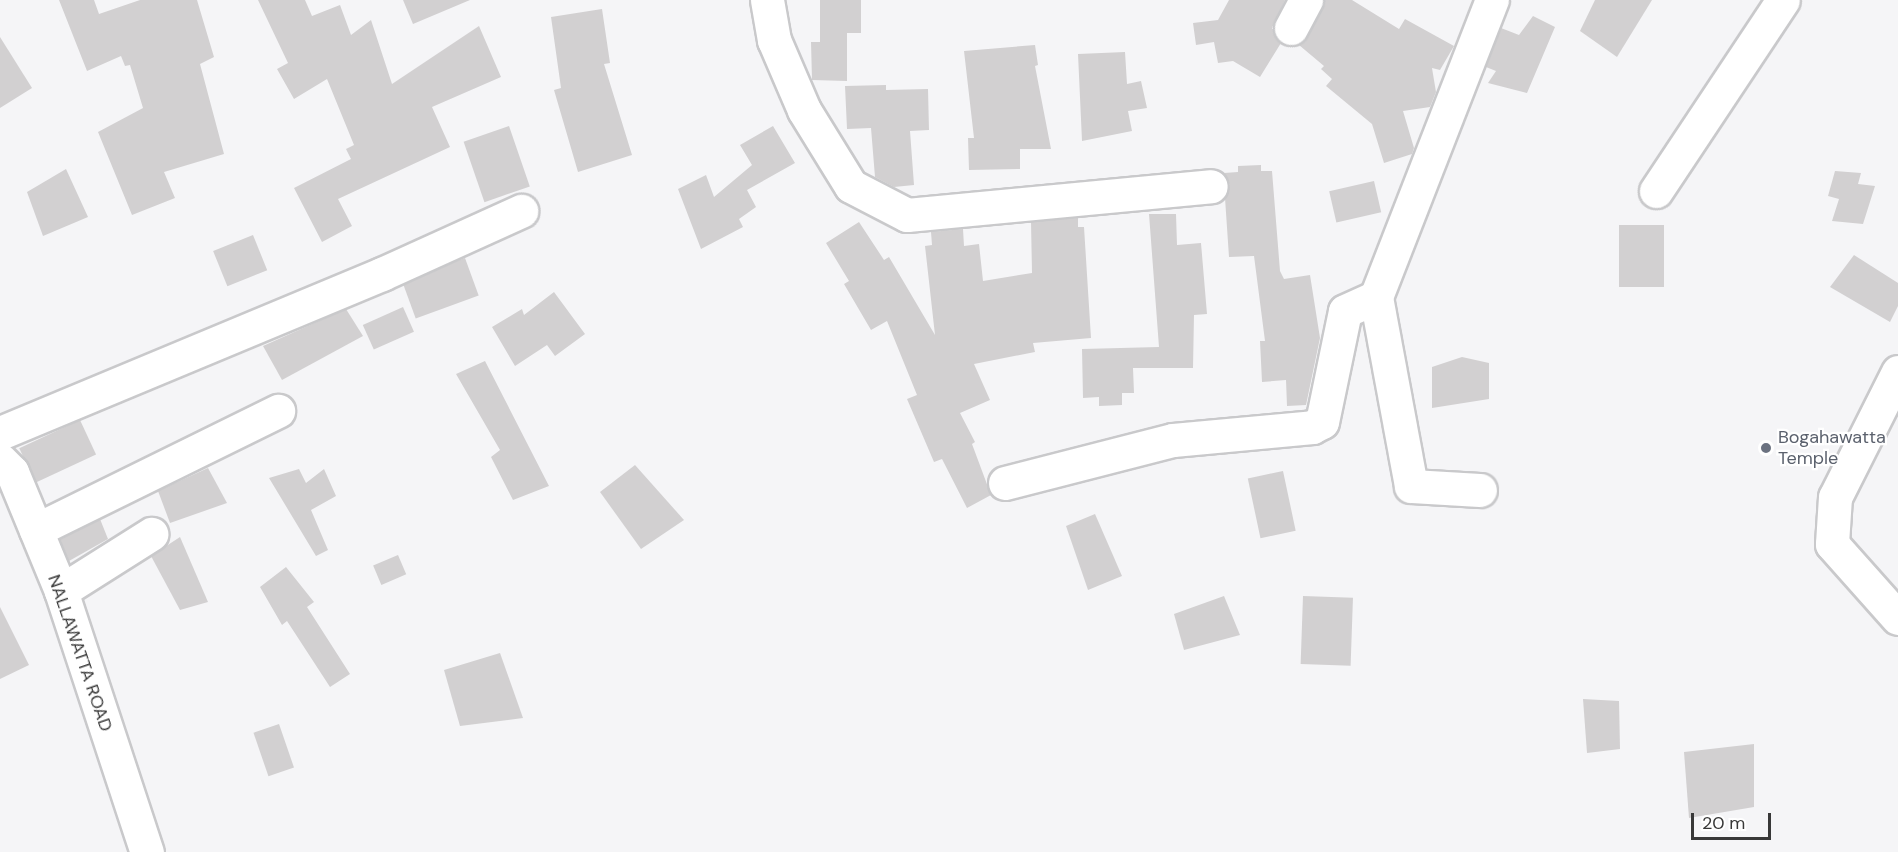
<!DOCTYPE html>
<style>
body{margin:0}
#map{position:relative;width:1898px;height:852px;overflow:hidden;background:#f5f5f7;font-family:"DM Sans",sans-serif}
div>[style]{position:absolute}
.building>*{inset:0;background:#d2d0d1;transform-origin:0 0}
.roads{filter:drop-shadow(2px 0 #c9c9cb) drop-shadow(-2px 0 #c9c9cb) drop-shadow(0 2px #c9c9cb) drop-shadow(0 -2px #c9c9cb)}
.minor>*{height:33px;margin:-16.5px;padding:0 16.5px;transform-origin:16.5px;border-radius:16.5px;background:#fff}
.dots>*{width:16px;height:16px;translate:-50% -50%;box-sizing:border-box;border:3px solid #fff;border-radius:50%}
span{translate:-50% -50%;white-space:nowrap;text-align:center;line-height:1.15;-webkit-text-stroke:4.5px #fff;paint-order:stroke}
.worship-label{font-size:18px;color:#5b616d}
.left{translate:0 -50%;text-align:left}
.street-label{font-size:18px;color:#383838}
.scale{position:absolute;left:1691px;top:813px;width:80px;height:27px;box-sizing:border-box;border:3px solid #383838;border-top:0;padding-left:8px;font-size:18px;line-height:21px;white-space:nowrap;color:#383838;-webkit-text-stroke:4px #fff;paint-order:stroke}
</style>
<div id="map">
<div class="building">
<i style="clip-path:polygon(59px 0,94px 0,99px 14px,140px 0,197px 0,214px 57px,200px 64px,224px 154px,164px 172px,175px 198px,132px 215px,98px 132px,143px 108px,130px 65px,125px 66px,121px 56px,87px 71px)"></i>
<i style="clip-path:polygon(258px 0,305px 0,312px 16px,340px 5px,351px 35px,371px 20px,392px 84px,479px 26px,501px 77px,432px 107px,450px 147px,338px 199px,352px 226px,322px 242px,294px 188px,351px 159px,346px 149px,354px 145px,327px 79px,294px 99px,277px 69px,288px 63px)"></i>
<i style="clip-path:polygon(403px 0,470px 0,413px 24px)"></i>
<i style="clip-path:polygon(820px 0,861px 0,861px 33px,847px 33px,847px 81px,812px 80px,811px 42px,820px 42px)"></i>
<i style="clip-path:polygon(1229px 0,1285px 0,1272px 28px,1281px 43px,1260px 77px,1233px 61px,1218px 63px,1214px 42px,1196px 45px,1193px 23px,1218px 20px)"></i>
<i style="clip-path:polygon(1325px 0,1352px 0,1399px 29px,1405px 19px,1454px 46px,1440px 70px,1432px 68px,1436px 92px,1430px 107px,1403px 111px,1414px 148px,1412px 154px,1384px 163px,1372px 124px,1326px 86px,1332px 79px,1321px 69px,1324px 66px,1299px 45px,1308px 37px)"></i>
<i style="clip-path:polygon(1595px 0,1652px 0,1617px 57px,1580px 31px)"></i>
<i style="clip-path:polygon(602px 9px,610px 63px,604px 64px,632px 155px,578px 172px,554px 90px,561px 88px,551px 17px)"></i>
<i style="clip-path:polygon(1533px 16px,1555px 27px,1527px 93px,1488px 83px,1496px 71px,1486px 67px,1501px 28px,1519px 35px)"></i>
<i style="clip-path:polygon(0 37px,32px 88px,0 108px)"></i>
<i style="clip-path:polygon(1035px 45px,1038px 65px,1035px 66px,1051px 149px,1020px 149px,1020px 169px,969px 170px,968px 138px,974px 138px,964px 51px)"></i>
<i style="clip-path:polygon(1125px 52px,1127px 84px,1141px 81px,1147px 108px,1128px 111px,1132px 131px,1082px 141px,1078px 54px)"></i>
<i style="clip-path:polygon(886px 85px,886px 90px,928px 89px,929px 130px,910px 131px,914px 185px,894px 187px,875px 177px,871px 128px,847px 129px,845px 86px)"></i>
<i style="left:509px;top:126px;width:64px;height:48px;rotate:71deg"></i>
<i style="clip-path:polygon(773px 126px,795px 163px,747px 190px,756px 207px,739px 219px,743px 227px,701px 249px,678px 189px,706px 175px,714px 197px,752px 165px,740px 145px)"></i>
<i style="clip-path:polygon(1261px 165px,1261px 171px,1272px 171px,1280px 271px,1284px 279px,1310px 275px,1320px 338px,1306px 405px,1287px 406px,1286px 380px,1262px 382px,1260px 341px,1265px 341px,1254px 256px,1229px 257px,1225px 198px,1230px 185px,1224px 173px,1238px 172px,1238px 166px)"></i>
<i style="clip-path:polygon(66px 169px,88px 217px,43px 236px,27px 192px)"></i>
<i style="clip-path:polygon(1835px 171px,1861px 173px,1858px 184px,1875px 186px,1863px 224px,1832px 221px,1839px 199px,1828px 196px)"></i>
<i style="left:1374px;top:181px;width:32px;height:46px;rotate:77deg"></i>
<i style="clip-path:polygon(1149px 214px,1176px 214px,1177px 245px,1201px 243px,1207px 314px,1194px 315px,1193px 368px,1133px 368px,1134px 393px,1122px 393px,1122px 405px,1099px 406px,1099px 397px,1083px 398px,1082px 349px,1159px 347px)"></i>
<i style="clip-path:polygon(1078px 218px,1078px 227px,1084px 227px,1091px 338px,1033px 343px,1035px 352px,974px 364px,990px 400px,960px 413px,975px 442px,972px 444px,991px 495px,967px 508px,942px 459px,934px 462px,907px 399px,917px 395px,887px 321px,871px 330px,844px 284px,849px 281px,826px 243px,859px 222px,884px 260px,889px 257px,935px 335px,925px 246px,932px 245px,931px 232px,963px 229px,964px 246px,979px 244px,983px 281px,1032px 273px,1031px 222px)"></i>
<i style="left:1619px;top:225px;width:45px;height:62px"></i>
<i style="left:253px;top:235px;width:38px;height:43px;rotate:68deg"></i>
<i style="clip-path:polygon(1854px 255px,1898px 283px,1898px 306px,1890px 322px,1830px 287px)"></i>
<i style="left:465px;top:258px;width:40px;height:67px;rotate:70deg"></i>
<i style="clip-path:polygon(554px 292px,585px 334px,555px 356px,547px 345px,515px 366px,492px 327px,522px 309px,524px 315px)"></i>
<i style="left:403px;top:307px;width:27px;height:44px;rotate:66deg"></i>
<i style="clip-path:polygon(346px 309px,363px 336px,282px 380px,263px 346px)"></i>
<i style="clip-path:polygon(1462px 357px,1489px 363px,1489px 399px,1432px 408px,1432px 367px)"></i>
<i style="clip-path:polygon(485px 361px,549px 486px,513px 500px,491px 457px,500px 450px,456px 374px)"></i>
<i style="left:80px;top:420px;width:38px;height:67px;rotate:65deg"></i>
<i style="clip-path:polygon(635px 465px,684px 520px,641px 549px,600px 492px)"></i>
<i style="clip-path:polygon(208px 468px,227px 503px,170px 523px,158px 491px)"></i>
<i style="clip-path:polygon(299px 469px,306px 483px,324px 469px,336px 496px,311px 510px,328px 550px,316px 556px,269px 478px)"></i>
<i style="left:1283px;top:471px;width:61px;height:36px;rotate:78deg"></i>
<i style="clip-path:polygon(1095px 514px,1122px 576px,1088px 590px,1066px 526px)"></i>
<i style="clip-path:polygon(100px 519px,108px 539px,69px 561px,60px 539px)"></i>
<i style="clip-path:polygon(180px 537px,208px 602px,180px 610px,151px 556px)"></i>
<i style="left:398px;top:555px;width:21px;height:27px;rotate:67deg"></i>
<i style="clip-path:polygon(286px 567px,314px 602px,307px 607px,350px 674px,330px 687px,287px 621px,282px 625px,260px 587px)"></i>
<i style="clip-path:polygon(1224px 596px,1240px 635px,1184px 650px,1174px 614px)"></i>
<i style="left:1303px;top:596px;width:50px;height:68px;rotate:2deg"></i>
<i style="clip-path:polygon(0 607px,29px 665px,0 679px)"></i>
<i style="clip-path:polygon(500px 653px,523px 718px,460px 726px,444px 670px)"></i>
<i style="clip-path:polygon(1583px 699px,1619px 701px,1620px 749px,1587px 753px)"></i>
<i style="left:279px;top:724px;width:46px;height:27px;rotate:71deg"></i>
<i style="clip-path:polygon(1754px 744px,1754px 807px,1689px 818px,1684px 752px)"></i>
</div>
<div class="roads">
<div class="minor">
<i style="left:767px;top:0;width:41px;rotate:80.1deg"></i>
<i style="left:774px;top:40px;width:76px;rotate:66.8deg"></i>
<i style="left:804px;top:110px;width:89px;rotate:58.3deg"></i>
<i style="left:851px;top:186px;width:63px;rotate:27.4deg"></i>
<i style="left:907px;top:215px;width:305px;rotate:-5.4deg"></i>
<i style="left:1291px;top:28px;width:32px;rotate:-62deg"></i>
<i style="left:1656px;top:191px;width:229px;rotate:-56.4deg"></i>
<i style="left:1376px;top:297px;width:192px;rotate:79.5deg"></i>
<i style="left:1411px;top:486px;width:69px;rotate:3.3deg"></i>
<i style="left:1898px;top:372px;width:140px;rotate:116.7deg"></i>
<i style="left:1835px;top:497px;width:47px;rotate:93.7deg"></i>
<i style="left:1832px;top:544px;width:99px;rotate:48.3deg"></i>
<i style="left:0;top:433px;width:414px;rotate:-22.6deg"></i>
<i style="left:382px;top:274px;width:153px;rotate:-24.4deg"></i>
<i style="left:0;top:460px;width:17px;rotate:45deg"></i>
<i style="left:12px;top:472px;width:129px;rotate:67.6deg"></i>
<i style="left:61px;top:591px;width:275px;rotate:71.8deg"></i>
<i style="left:1005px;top:483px;width:173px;rotate:-14.4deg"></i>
<i style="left:1173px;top:440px;width:140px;rotate:-5.3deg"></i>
<i style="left:1312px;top:427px;width:11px;rotate:-27deg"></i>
<i style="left:1322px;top:422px;width:113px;rotate:-78.3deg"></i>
<i style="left:1345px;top:311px;width:34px;rotate:-24deg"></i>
<i style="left:1376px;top:297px;width:319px;rotate:-68.7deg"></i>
<i style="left:36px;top:530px;width:270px;rotate:-26.2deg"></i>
<i style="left:61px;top:591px;width:107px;rotate:-32.3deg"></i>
</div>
</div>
<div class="dots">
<i style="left:1766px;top:448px;background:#6b7280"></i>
</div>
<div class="worship-label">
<span class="left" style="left:1778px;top:448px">Bogahawatta<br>Temple</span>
</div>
<div class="street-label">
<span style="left:80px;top:653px;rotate:71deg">NALLAWATTA ROAD</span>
</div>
<div class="scale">20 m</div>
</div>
